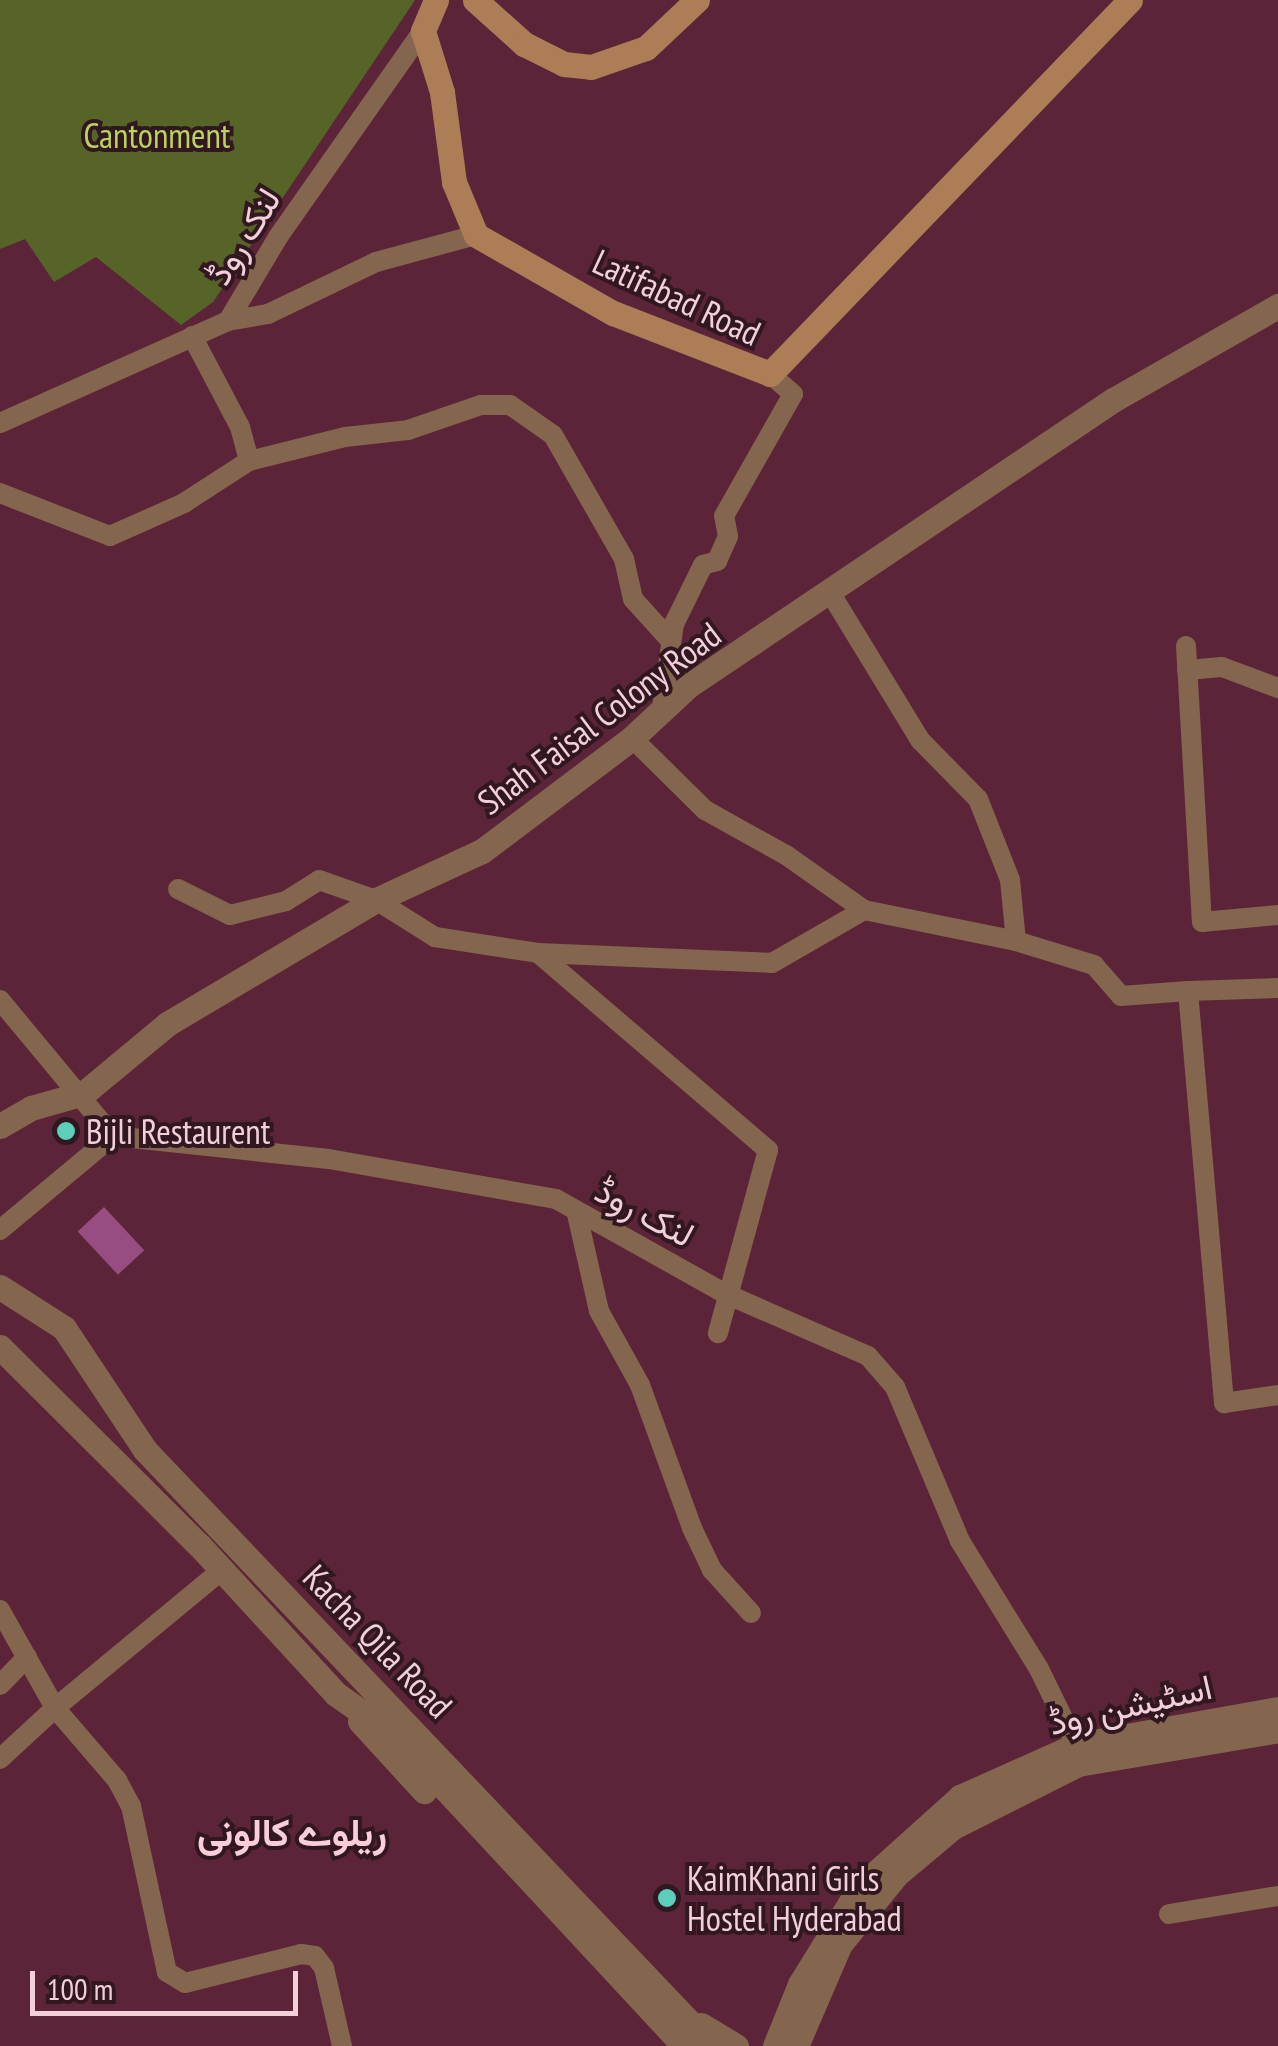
<!DOCTYPE html>
<meta charset="utf-8">
<style>
body{margin:0}
#map{position:relative;width:1278px;height:2046px;overflow:hidden;background:#5b2438;font-family:"PT Sans Narrow",Vazirmatn,sans-serif}
div>[style]{position:absolute}
.green>*{inset:0;background:#576427}
.building>*{inset:0;background:#974d81;transform-origin:0 0}
.minor>*{height:20px;margin:-10px;padding:0 10px;transform-origin:10px;border-radius:10px;background:#84654d}
.tertiary>*{height:25px;margin:-12.5px;padding:0 12.5px;transform-origin:12.5px;border-radius:12.5px;background:#84654d}
.secondary>*{height:25px;margin:-12.5px;padding:0 12.5px;transform-origin:12.5px;border-radius:12.5px;background:#ad7d56}
.dots>*{width:28px;height:28px;translate:-50% -50%;box-sizing:border-box;border:5px solid #311820;border-radius:50%}
span{translate:-50% -50%;white-space:nowrap;text-align:center;line-height:1.15;-webkit-text-stroke:8px #311820;paint-order:stroke}
.park-label{font-size:35px;color:#bad35b}
.street-label{font-size:35px;color:#f3cfd9}
.poi-label{font-size:35px;color:#f3cfd9}
.left{translate:0 -50%;text-align:left}
.neighbourhood-label{font-size:38px;color:#f9ceda;font-weight:700}
.scale{position:absolute;left:30px;top:1971px;width:268px;height:45px;box-sizing:border-box;border:5px solid #f3cfd9;border-top:0;padding-left:12px;font-size:30px;line-height:35px;white-space:nowrap;color:#f3cfd9;-webkit-text-stroke:8px #311820;paint-order:stroke}
</style>
<div id="map">
<div class="green">
<i style="clip-path:polygon(0 0,415px 0,213px 302px,181px 325px,96px 257px,54px 282px,25px 239px,0 249px)"></i>
</div>
<div class="building">
<i style="left:104px;top:1207px;width:59px;height:36px;rotate:47deg"></i>
</div>
<div class="minor">
<i style="left:228px;top:321px;width:41px;rotate:-9.9deg"></i>
<i style="left:268px;top:314px;width:120px;rotate:-25.7deg"></i>
<i style="left:376px;top:262px;width:104px;rotate:-15.1deg"></i>
<i style="left:192px;top:336px;width:103px;rotate:62.2deg"></i>
<i style="left:240px;top:427px;width:35px;rotate:75deg"></i>
<i style="left:0;top:423px;width:250px;rotate:-24.1deg"></i>
<i style="left:228px;top:321px;width:98px;rotate:-59.2deg"></i>
<i style="left:278px;top:237px;width:252px;rotate:-54.9deg"></i>
<i style="left:0;top:493px;width:118px;rotate:21.4deg"></i>
<i style="left:110px;top:536px;width:81px;rotate:-24deg"></i>
<i style="left:184px;top:503px;width:77px;rotate:-32.9deg"></i>
<i style="left:249px;top:461px;width:99px;rotate:-14deg"></i>
<i style="left:345px;top:437px;width:63px;rotate:-6.3deg"></i>
<i style="left:408px;top:430px;width:77px;rotate:-18.9deg"></i>
<i style="left:481px;top:405px;width:29px"></i>
<i style="left:510px;top:405px;width:52px;rotate:34.9deg"></i>
<i style="left:553px;top:435px;width:143px;rotate:60.2deg"></i>
<i style="left:624px;top:559px;width:41px;rotate:77.3deg"></i>
<i style="left:633px;top:599px;width:55px;rotate:47.9deg"></i>
<i style="left:831px;top:594px;width:171px;rotate:58.6deg"></i>
<i style="left:920px;top:740px;width:83px;rotate:45.5deg"></i>
<i style="left:978px;top:799px;width:87px;rotate:68.4deg"></i>
<i style="left:1010px;top:880px;width:61px;rotate:84.4deg"></i>
<i style="left:1016px;top:941px;width:82px;rotate:17.1deg"></i>
<i style="left:1094px;top:965px;width:41px;rotate:48.9deg"></i>
<i style="left:1121px;top:996px;width:67px;rotate:-4.3deg"></i>
<i style="left:1188px;top:991px;width:414px;rotate:85deg"></i>
<i style="left:1224px;top:1403px;width:55px;rotate:-8.4deg"></i>
<i style="left:1186px;top:646px;width:276px;rotate:86.7deg"></i>
<i style="left:1202px;top:922px;width:76px;rotate:-5.3deg"></i>
<i style="left:1187px;top:670px;width:35px;rotate:-5deg"></i>
<i style="left:1222px;top:667px;width:60px;rotate:20.6deg"></i>
<i style="left:662px;top:708px;width:85px;rotate:-81.9deg"></i>
<i style="left:674px;top:624px;width:66px;rotate:-63.8deg"></i>
<i style="left:703px;top:565px;width:15px;rotate:-16deg"></i>
<i style="left:717px;top:561px;width:27px;rotate:-66deg"></i>
<i style="left:728px;top:536px;width:20px;rotate:-101deg"></i>
<i style="left:724px;top:516px;width:140px;rotate:-60.5deg"></i>
<i style="left:793px;top:394px;width:30px;rotate:-139deg"></i>
<i style="left:632px;top:738px;width:103px;rotate:44.6deg"></i>
<i style="left:705px;top:810px;width:93px;rotate:29.1deg"></i>
<i style="left:786px;top:855px;width:95px;rotate:35.2deg"></i>
<i style="left:864px;top:910px;width:155px;rotate:11.5deg"></i>
<i style="left:178px;top:889px;width:58px;rotate:26.6deg"></i>
<i style="left:230px;top:915px;width:58px;rotate:-14deg"></i>
<i style="left:286px;top:901px;width:39px;rotate:-32deg"></i>
<i style="left:319px;top:880px;width:60px;rotate:19.3deg"></i>
<i style="left:376px;top:900px;width:70px;rotate:32.1deg"></i>
<i style="left:435px;top:937px;width:104px;rotate:8.8deg"></i>
<i style="left:538px;top:953px;width:234px;rotate:2.4deg"></i>
<i style="left:772px;top:963px;width:106px;rotate:-29.9deg"></i>
<i style="left:538px;top:953px;width:303px;rotate:40.6deg"></i>
<i style="left:768px;top:1150px;width:190px;rotate:105.3deg"></i>
<i style="left:1188px;top:991px;width:90px;rotate:-1.9deg"></i>
<i style="left:0;top:1000px;width:177px;rotate:50.3deg"></i>
<i style="left:113px;top:1136px;width:217px;rotate:6.1deg"></i>
<i style="left:329px;top:1159px;width:230px;rotate:10deg"></i>
<i style="left:556px;top:1199px;width:193px;rotate:29.2deg"></i>
<i style="left:724px;top:1293px;width:157px;rotate:23.6deg"></i>
<i style="left:868px;top:1356px;width:41px;rotate:48.9deg"></i>
<i style="left:895px;top:1387px;width:167px;rotate:67.1deg"></i>
<i style="left:960px;top:1541px;width:150px;rotate:58.3deg"></i>
<i style="left:1039px;top:1669px;width:85px;rotate:64deg"></i>
<i style="left:577px;top:1214px;width:99px;rotate:77.2deg"></i>
<i style="left:599px;top:1311px;width:85px;rotate:61deg"></i>
<i style="left:640px;top:1385px;width:152px;rotate:70deg"></i>
<i style="left:692px;top:1528px;width:47px;rotate:64.5deg"></i>
<i style="left:712px;top:1570px;width:58px;rotate:47.8deg"></i>
<i style="left:0;top:1230px;width:147px;rotate:-39.8deg"></i>
<i style="left:0;top:1610px;width:112px;rotate:60.7deg"></i>
<i style="left:55px;top:1708px;width:217px;rotate:-39.6deg"></i>
<i style="left:0;top:1685px;width:39px;rotate:-46deg"></i>
<i style="left:0;top:1759px;width:75px;rotate:-42.8deg"></i>
<i style="left:55px;top:1708px;width:95px;rotate:49.3deg"></i>
<i style="left:117px;top:1780px;width:30px;rotate:62deg"></i>
<i style="left:131px;top:1806px;width:170px;rotate:77.8deg"></i>
<i style="left:167px;top:1972px;width:21px;rotate:31deg"></i>
<i style="left:185px;top:1983px;width:120px;rotate:-14deg"></i>
<i style="left:301px;top:1954px;width:14px;rotate:8deg"></i>
<i style="left:315px;top:1956px;width:15px;rotate:53deg"></i>
<i style="left:324px;top:1968px;width:80px;rotate:77deg"></i>
<i style="left:1169px;top:1914px;width:110px;rotate:-9.4deg"></i>
</div>
<div class="tertiary">
<i style="left:0;top:1126px;width:36px;rotate:-30deg"></i>
<i style="left:31px;top:1108px;width:55px;rotate:-15.8deg"></i>
<i style="left:84px;top:1093px;width:108px;rotate:-39.7deg"></i>
<i style="left:167px;top:1024px;width:243px;rotate:-30.7deg"></i>
<i style="left:376px;top:900px;width:117px;rotate:-24.8deg"></i>
<i style="left:482px;top:851px;width:188px;rotate:-37deg"></i>
<i style="left:632px;top:738px;width:76px;rotate:-42.9deg"></i>
<i style="left:688px;top:686px;width:512px;rotate:-33.94deg"></i>
<i style="left:1113px;top:400px;width:190px;rotate:-29.7deg"></i>
<i style="left:0;top:1287px;width:76px;rotate:32.6deg"></i>
<i style="left:64px;top:1328px;width:146px;rotate:56.4deg"></i>
<i style="left:145px;top:1450px;width:823px;rotate:46.43deg"></i>
<i style="left:0;top:1347px;width:281px;rotate:44.9deg"></i>
<i style="left:199px;top:1545px;width:202px;rotate:47.4deg"></i>
<i style="left:336px;top:1694px;width:75px;rotate:35.2deg"></i>
<i style="left:397px;top:1737px;width:422px;rotate:47.1deg"></i>
<i style="left:360px;top:1721px;width:95px;rotate:47.6deg"></i>
<i style="left:701px;top:2025px;width:41px;rotate:31deg"></i>
<i style="left:775px;top:2046px;width:67px;rotate:-68deg"></i>
<i style="left:800px;top:1984px;width:114px;rotate:-58.3deg"></i>
<i style="left:860px;top:1887px;width:135px;rotate:-42deg"></i>
<i style="left:960px;top:1797px;width:127px;rotate:-24.1deg"></i>
<i style="left:1076px;top:1745px;width:205px;rotate:-10.1deg"></i>
<i style="left:796px;top:2046px;width:111px;rotate:-66.7deg"></i>
<i style="left:840px;top:1944px;width:89px;rotate:-50.9deg"></i>
<i style="left:896px;top:1875px;width:75px;rotate:-40.1deg"></i>
<i style="left:953px;top:1827px;width:140px;rotate:-26.7deg"></i>
<i style="left:1078px;top:1764px;width:203px;rotate:-9.6deg"></i>
</div>
<div class="secondary">
<i style="left:436px;top:0;width:34px;rotate:113deg"></i>
<i style="left:423px;top:31px;width:64px;rotate:72.7deg"></i>
<i style="left:442px;top:92px;width:91px;rotate:82.4deg"></i>
<i style="left:454px;top:182px;width:57px;rotate:67.5deg"></i>
<i style="left:476px;top:235px;width:158px;rotate:29.7deg"></i>
<i style="left:613px;top:313px;width:168px;rotate:21.2deg"></i>
<i style="left:770px;top:374px;width:519px;rotate:-46.09deg"></i>
<i style="left:475px;top:0;width:66px;rotate:41.9deg"></i>
<i style="left:524px;top:44px;width:45px;rotate:26.6deg"></i>
<i style="left:564px;top:64px;width:27px;rotate:6deg"></i>
<i style="left:591px;top:67px;width:58px;rotate:-19.1deg"></i>
<i style="left:646px;top:48px;width:70px;rotate:-43.3deg"></i>
</div>
<div class="dots">
<i style="left:66px;top:1131px;background:#5dceb9"></i>
<i style="left:667px;top:1898px;background:#5dceb9"></i>
</div>
<div class="park-label">
<span style="left:157px;top:135px">Cantonment</span>
</div>
<div class="street-label">
<span style="left:243px;top:236px;rotate:-58deg">لنک روڈ</span>
<span style="left:677px;top:297px;rotate:25deg">Latifabad Road</span>
<span style="left:599px;top:718px;rotate:-37deg">Shah Faisal Colony Road</span>
<span style="left:645px;top:1212px;rotate:28deg">لنک روڈ</span>
<span style="left:378px;top:1641px;rotate:46deg">Kacha Qila Road</span>
<span style="left:1130px;top:1704px;rotate:-13deg">اسٹیشن روڈ</span>
</div>
<div class="poi-label">
<span class="left" style="left:86px;top:1131px">Bijli Restaurent</span>
<span class="left" style="left:687px;top:1898px">KaimKhani Girls<br>Hostel Hyderabad</span>
</div>
<div class="neighbourhood-label">
<span style="left:292px;top:1832px">ریلوے کالونی</span>
</div>
<div class="scale">100 m</div>
</div>
